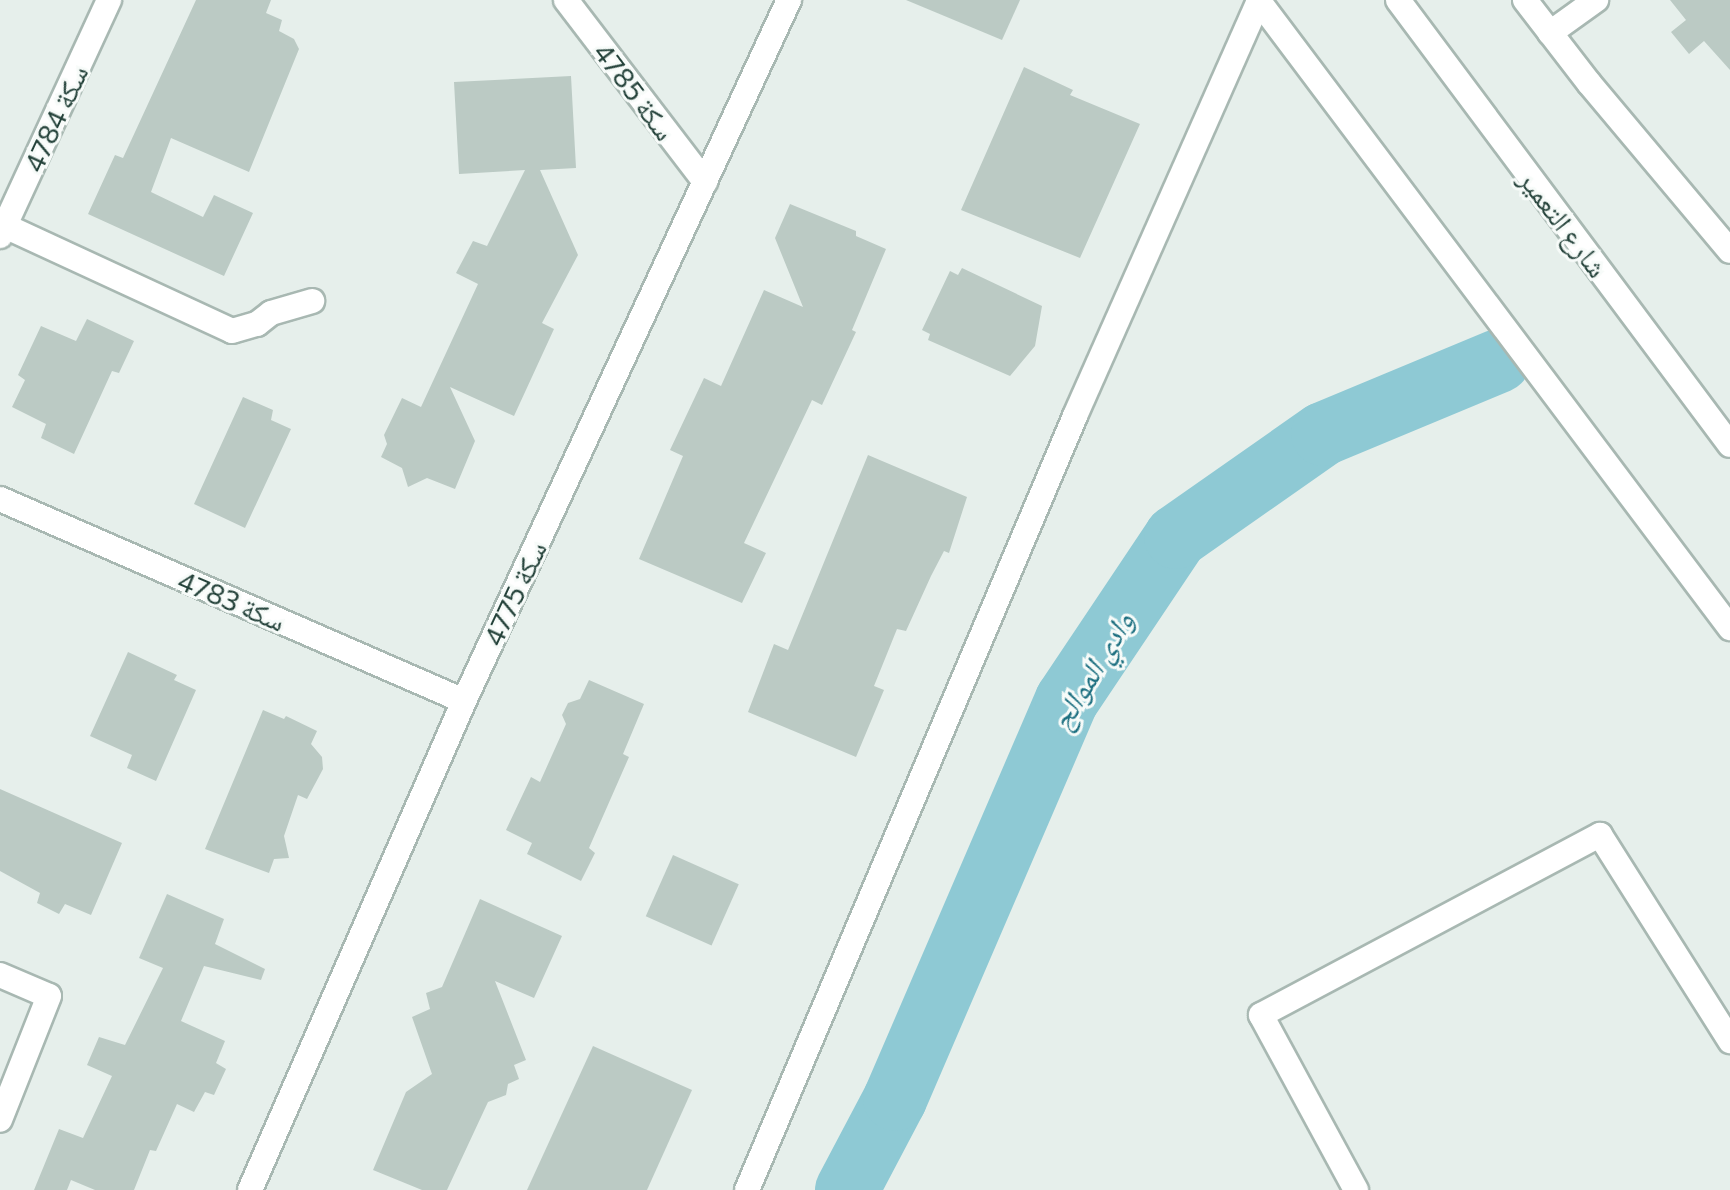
<!DOCTYPE html>
<meta charset="utf-8">
<style>
body{margin:0}
#map{position:relative;width:1730px;height:1190px;overflow:hidden;background:#e6efeb;font-family:Commissioner,"Noto Naskh Arabic",sans-serif}
div>[style]{position:absolute}
.river>*{height:64px;margin:-32px;padding:0 32px;transform-origin:32px;border-radius:32px;background:#8ec9d4}
.building>*{inset:0;background:#bbcac4;transform-origin:0 0}
.roads{filter:drop-shadow(2px 0 #a8b8b2) drop-shadow(-2px 0 #a8b8b2) drop-shadow(0 2px #a8b8b2) drop-shadow(0 -2px #a8b8b2)}
.street>*{height:24px;margin:-12px;padding:0 12px;transform-origin:12px;border-radius:12px;background:#fff}
.secondary>*{height:24px;margin:-12px;padding:0 12px;transform-origin:12px;border-radius:12px;background:#fff}
span{translate:-50% -50%;white-space:nowrap;text-align:center;line-height:1.15;-webkit-text-stroke:6px #f7fbf9;paint-order:stroke}
.street-label{font-size:28px;color:#24423a}
.water-label{font-size:30px;color:#1c6f80;font-style:italic}
</style>
<div id="map">
<div class="river">
<i style="left:847px;top:1190px;width:103px;rotate:-62.2deg"></i>
<i style="left:895px;top:1099px;width:434px;rotate:-66.7deg"></i>
<i style="left:1067px;top:700px;width:196px;rotate:-56.2deg"></i>
<i style="left:1176px;top:537px;width:179px;rotate:-35deg"></i>
<i style="left:1323px;top:434px;width:190px;rotate:-22.6deg"></i>
</div>
<div class="building">
<i style="clip-path:polygon(196px 0,271px 0,266px 13px,282px 20px,279px 31px,294px 39px,299px 49px,249px 172px,171px 138px,151px 192px,203px 217px,214px 195px,253px 213px,224px 276px,88px 214px,115px 155px,123px 158px)"></i>
<i style="clip-path:polygon(906px 0,1020px 0,1002px 40px)"></i>
<i style="clip-path:polygon(1670px 0,1730px 0,1730px 70px,1704px 41px,1689px 54px,1671px 32px,1686px 20px)"></i>
<i style="clip-path:polygon(1024px 67px,1073px 90px,1070px 95px,1140px 124px,1080px 258px,961px 210px)"></i>
<i style="clip-path:polygon(571px 76px,576px 168px,540px 170px,578px 255px,542px 323px,554px 329px,514px 416px,450px 387px,475px 441px,455px 489px,427px 478px,408px 487px,402px 468px,381px 457px,387px 444px,384px 435px,402px 398px,421px 407px,478px 284px,456px 273px,473px 241px,487px 246px,525px 170px,459px 174px,454px 82px)"></i>
<i style="clip-path:polygon(790px 204px,856px 231px,856px 236px,886px 249px,852px 330px,856px 332px,822px 405px,812px 400px,744px 543px,766px 553px,742px 603px,639px 559px,683px 456px,670px 450px,704px 378px,721px 386px,764px 290px,803px 307px,775px 238px)"></i>
<i style="clip-path:polygon(962px 268px,1042px 306px,1035px 346px,1010px 376px,928px 340px,930px 334px,922px 330px,950px 271px,958px 275px)"></i>
<i style="clip-path:polygon(87px 319px,134px 341px,119px 373px,112px 371px,74px 454px,41px 438px,46px 424px,12px 407px,25px 380px,18px 375px,41px 326px,76px 341px)"></i>
<i style="clip-path:polygon(243px 397px,273px 410px,271px 420px,291px 429px,245px 528px,194px 504px)"></i>
<i style="clip-path:polygon(868px 455px,967px 497px,949px 553px,944px 551px,931px 576px,906px 631px,897px 629px,874px 686px,884px 690px,856px 757px,748px 712px,774px 644px,788px 650px)"></i>
<i style="clip-path:polygon(128px 652px,177px 675px,174px 680px,196px 690px,156px 781px,127px 768px,132px 755px,90px 736px)"></i>
<i style="clip-path:polygon(589px 680px,644px 704px,623px 754px,629px 757px,589px 848px,595px 853px,581px 881px,527px 854px,532px 843px,506px 830px,531px 777px,540px 782px,566px 724px,562px 715px,568px 703px,580px 699px)"></i>
<i style="clip-path:polygon(263px 710px,284px 719px,286px 716px,317px 731px,311px 744px,322px 757px,323px 769px,307px 799px,298px 795px,284px 836px,289px 858px,274px 859px,269px 873px,205px 849px)"></i>
<i style="clip-path:polygon(0 789px,122px 843px,91px 915px,65px 904px,59px 914px,37px 903px,40px 893px,0 871px)"></i>
<i style="left:673px;top:855px;width:72px;height:67px;rotate:24deg"></i>
<i style="clip-path:polygon(167px 894px,224px 919px,215px 944px,265px 969px,261px 980px,204px 966px,181px 1021px,225px 1041px,216px 1063px,226px 1069px,214px 1095px,205px 1092px,194px 1112px,177px 1104px,156px 1151px,150px 1150px,134px 1190px,95px 1190px,71px 1180px,67px 1190px,34px 1190px,59px 1129px,83px 1138px,112px 1076px,87px 1065px,99px 1037px,125px 1045px,163px 968px,139px 958px)"></i>
<i style="clip-path:polygon(480px 899px,562px 936px,534px 998px,495px 981px,526px 1060px,514px 1065px,519px 1079px,508px 1084px,506px 1095px,488px 1102px,447px 1190px,422px 1190px,373px 1170px,406px 1092px,432px 1074px,412px 1017px,430px 1009px,426px 993px,442px 987px)"></i>
<i style="clip-path:polygon(593px 1046px,692px 1090px,647px 1190px,527px 1190px)"></i>
</div>
<div class="roads">
<div class="street">
<i style="left:566px;top:0;width:229px;rotate:52.6deg"></i>
<i style="left:1258px;top:0;width:786px;rotate:53.07deg"></i>
<i style="left:1525px;top:0;width:105px;rotate:52.4deg"></i>
<i style="left:1589px;top:83px;width:219px;rotate:50deg"></i>
<i style="left:1550px;top:33px;width:57px;rotate:-35.7deg"></i>
<i style="left:5px;top:226px;width:250px;rotate:24.8deg"></i>
<i style="left:232px;top:331px;width:26px;rotate:-16deg"></i>
<i style="left:257px;top:324px;width:18px;rotate:-38deg"></i>
<i style="left:271px;top:313px;width:43px;rotate:-16.3deg"></i>
<i style="left:0;top:236px;width:260px;rotate:-65.2deg"></i>
<i style="left:0;top:499px;width:506px;rotate:23.53deg"></i>
<i style="left:0;top:975px;width:53px;rotate:23.2deg"></i>
<i style="left:49px;top:996px;width:133px;rotate:111.6deg"></i>
<i style="left:250px;top:1190px;width:534px;rotate:-66.36deg"></i>
<i style="left:464px;top:701px;width:773px;rotate:-65.13deg"></i>
<i style="left:747px;top:1190px;width:841px;rotate:-67.03deg"></i>
<i style="left:1075px;top:416px;width:454px;rotate:-66.1deg"></i>
<i style="left:1356px;top:1190px;width:199px;rotate:-118.5deg"></i>
<i style="left:1261px;top:1015px;width:384px;rotate:-28deg"></i>
<i style="left:1600px;top:835px;width:244px;rotate:57.7deg"></i>
</div>
<div class="secondary">
<i style="left:1398px;top:0;width:555px;rotate:53.27deg"></i>
</div>
</div>
<div class="street-label">
<span style="left:635px;top:91px;rotate:53deg">سكة 4785</span>
<span style="left:55px;top:118px;rotate:-65deg">سكة 4784</span>
<span style="left:1564px;top:223px;rotate:53deg">شارع التعمير</span>
<span style="left:514px;top:593px;rotate:-65deg">سكة 4775</span>
<span style="left:232px;top:600px;rotate:23deg">سكة 4783</span>
</div>
<div class="water-label">
<span style="left:1091px;top:670px;rotate:-59deg">وادي الموالح</span>
</div>
</div>
